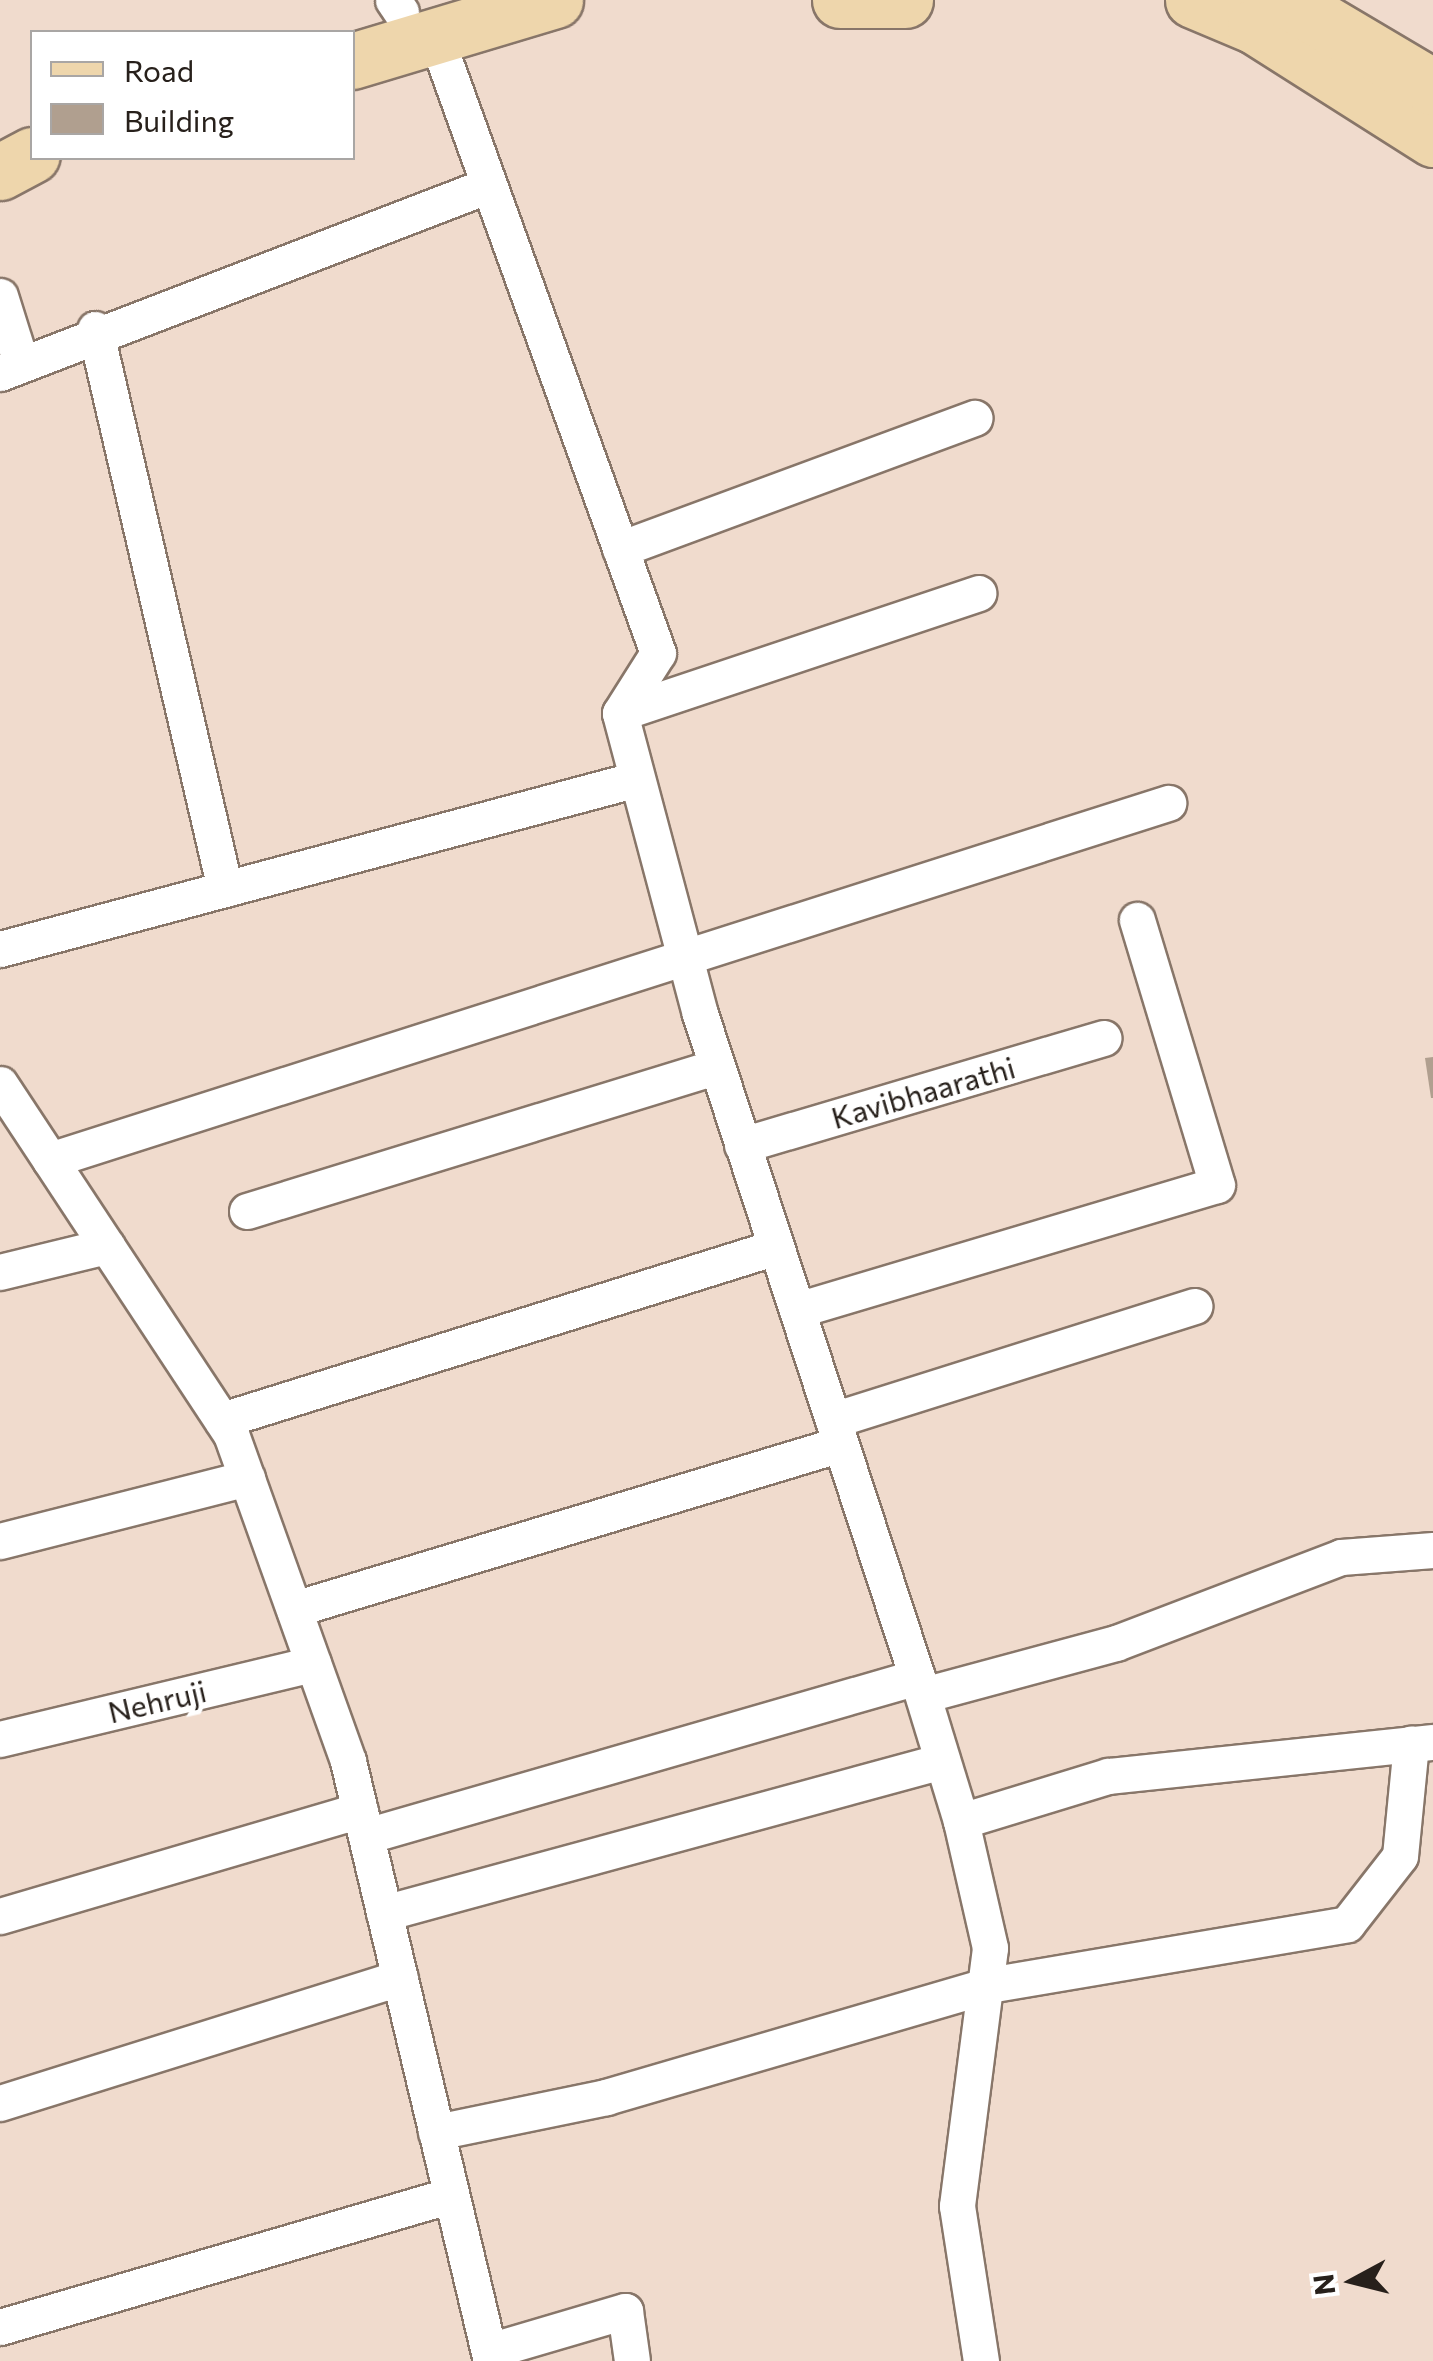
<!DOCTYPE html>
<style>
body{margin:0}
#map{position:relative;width:1433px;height:2361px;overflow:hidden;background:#f0dbcd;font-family:Commissioner,sans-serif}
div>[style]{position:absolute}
.building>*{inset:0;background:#b09f8f}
.roads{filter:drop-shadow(2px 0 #887669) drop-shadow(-2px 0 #887669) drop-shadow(0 2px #887669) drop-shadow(0 -2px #887669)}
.minor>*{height:35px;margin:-17.5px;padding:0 17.5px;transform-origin:17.5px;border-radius:17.5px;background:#fff}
.primary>*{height:55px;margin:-27.5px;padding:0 27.5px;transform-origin:27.5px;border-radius:27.5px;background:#eed6ac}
span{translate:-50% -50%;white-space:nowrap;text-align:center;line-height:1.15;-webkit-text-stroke:9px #fff;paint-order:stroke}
.street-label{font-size:30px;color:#27201b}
.legend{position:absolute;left:30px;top:30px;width:325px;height:130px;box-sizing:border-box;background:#fff;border:2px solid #a9a6a4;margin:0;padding:12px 18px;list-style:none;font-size:30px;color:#27201b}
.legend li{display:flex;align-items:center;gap:20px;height:50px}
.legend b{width:50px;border:2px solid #a9a6a4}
.north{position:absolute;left:1303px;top:2231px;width:100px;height:100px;-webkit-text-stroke:8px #fff;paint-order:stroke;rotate:263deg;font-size:28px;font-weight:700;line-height:40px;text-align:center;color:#27201b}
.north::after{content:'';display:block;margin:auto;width:35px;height:45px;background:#27201b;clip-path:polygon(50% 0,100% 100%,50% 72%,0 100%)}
</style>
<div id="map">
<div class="building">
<i style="clip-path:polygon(1433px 1057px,1433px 1098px,1431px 1098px,1425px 1058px)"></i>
</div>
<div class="roads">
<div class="minor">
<i style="left:393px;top:0;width:14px;rotate:56deg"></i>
<i style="left:0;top:296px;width:70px;rotate:72.6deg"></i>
<i style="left:95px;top:329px;width:575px;rotate:76.93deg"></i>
<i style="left:0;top:373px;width:524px;rotate:-21.03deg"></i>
<i style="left:620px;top:549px;width:378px;rotate:-20.3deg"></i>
<i style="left:620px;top:713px;width:378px;rotate:-18.5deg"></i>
<i style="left:0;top:949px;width:659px;rotate:-14.94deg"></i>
<i style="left:0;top:1084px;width:419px;rotate:56.6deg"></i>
<i style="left:231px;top:1434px;width:347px;rotate:70.3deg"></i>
<i style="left:348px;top:1761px;width:617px;rotate:76.59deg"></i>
<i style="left:742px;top:1145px;width:377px;rotate:-16.5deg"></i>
<i style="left:50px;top:1160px;width:1174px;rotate:-17.71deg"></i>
<i style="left:247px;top:1211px;width:491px;rotate:-17.1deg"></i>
<i style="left:0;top:1272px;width:110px;rotate:-13.7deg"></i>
<i style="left:797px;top:1310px;width:438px;rotate:-16.6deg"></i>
<i style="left:1217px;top:1185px;width:277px;rotate:-106.8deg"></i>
<i style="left:222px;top:1420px;width:580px;rotate:-17.34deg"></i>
<i style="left:833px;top:1420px;width:379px;rotate:-17.5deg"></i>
<i style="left:0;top:1541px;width:255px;rotate:-14.3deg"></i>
<i style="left:294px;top:1609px;width:571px;rotate:-16.79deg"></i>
<i style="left:917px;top:1677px;width:151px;rotate:73deg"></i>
<i style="left:961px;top:1821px;width:154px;rotate:-17deg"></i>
<i style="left:1108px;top:1776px;width:326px;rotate:-6deg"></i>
<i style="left:923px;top:1695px;width:200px;rotate:-15.1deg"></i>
<i style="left:1116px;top:1643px;width:241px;rotate:-20.9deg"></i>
<i style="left:1341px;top:1557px;width:92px;rotate:-4.4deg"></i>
<i style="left:0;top:1739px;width:322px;rotate:-13.5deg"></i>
<i style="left:961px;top:1821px;width:130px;rotate:77.1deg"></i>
<i style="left:990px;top:1948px;width:260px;rotate:97.3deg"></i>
<i style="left:957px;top:2206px;width:157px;rotate:81.2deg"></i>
<i style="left:366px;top:1836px;width:573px;rotate:-16.1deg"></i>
<i style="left:917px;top:1677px;width:698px;rotate:-108.12deg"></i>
<i style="left:700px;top:1014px;width:311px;rotate:-104.9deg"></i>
<i style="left:620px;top:713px;width:71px;rotate:-57.7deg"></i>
<i style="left:658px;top:653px;width:657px;rotate:-109.84deg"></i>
<i style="left:384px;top:1913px;width:578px;rotate:-15.24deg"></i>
<i style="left:0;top:1916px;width:375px;rotate:-16.4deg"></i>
<i style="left:0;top:2103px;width:419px;rotate:-17.4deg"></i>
<i style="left:436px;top:2132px;width:174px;rotate:-11.6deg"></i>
<i style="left:606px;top:2097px;width:398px;rotate:-16.3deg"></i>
<i style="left:988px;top:1985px;width:364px;rotate:-9.6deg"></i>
<i style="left:1347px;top:1924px;width:86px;rotate:-52.1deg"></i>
<i style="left:1400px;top:1856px;width:113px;rotate:-84.4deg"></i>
<i style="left:0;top:2327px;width:470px;rotate:-16.3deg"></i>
<i style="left:489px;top:2351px;width:142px;rotate:-16.4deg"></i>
<i style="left:625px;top:2311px;width:50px;rotate:82deg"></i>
</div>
<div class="primary">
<i style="left:840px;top:0;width:65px"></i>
<i style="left:1193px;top:0;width:67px;rotate:22.8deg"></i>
<i style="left:1255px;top:26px;width:211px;rotate:32.4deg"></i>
<i style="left:1286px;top:0;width:171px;rotate:30.6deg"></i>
<i style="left:352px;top:61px;width:212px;rotate:-16.7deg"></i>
<i style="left:0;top:172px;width:36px;rotate:-28deg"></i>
</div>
</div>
<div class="street-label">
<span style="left:923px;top:1092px;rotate:-16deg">Kavibhaarathi</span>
<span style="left:157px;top:1701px;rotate:-13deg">Nehruji</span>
</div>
<ul class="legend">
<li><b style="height:12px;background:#eed6ac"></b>Road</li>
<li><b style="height:28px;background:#b09f8f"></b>Building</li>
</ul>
<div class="north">N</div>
</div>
